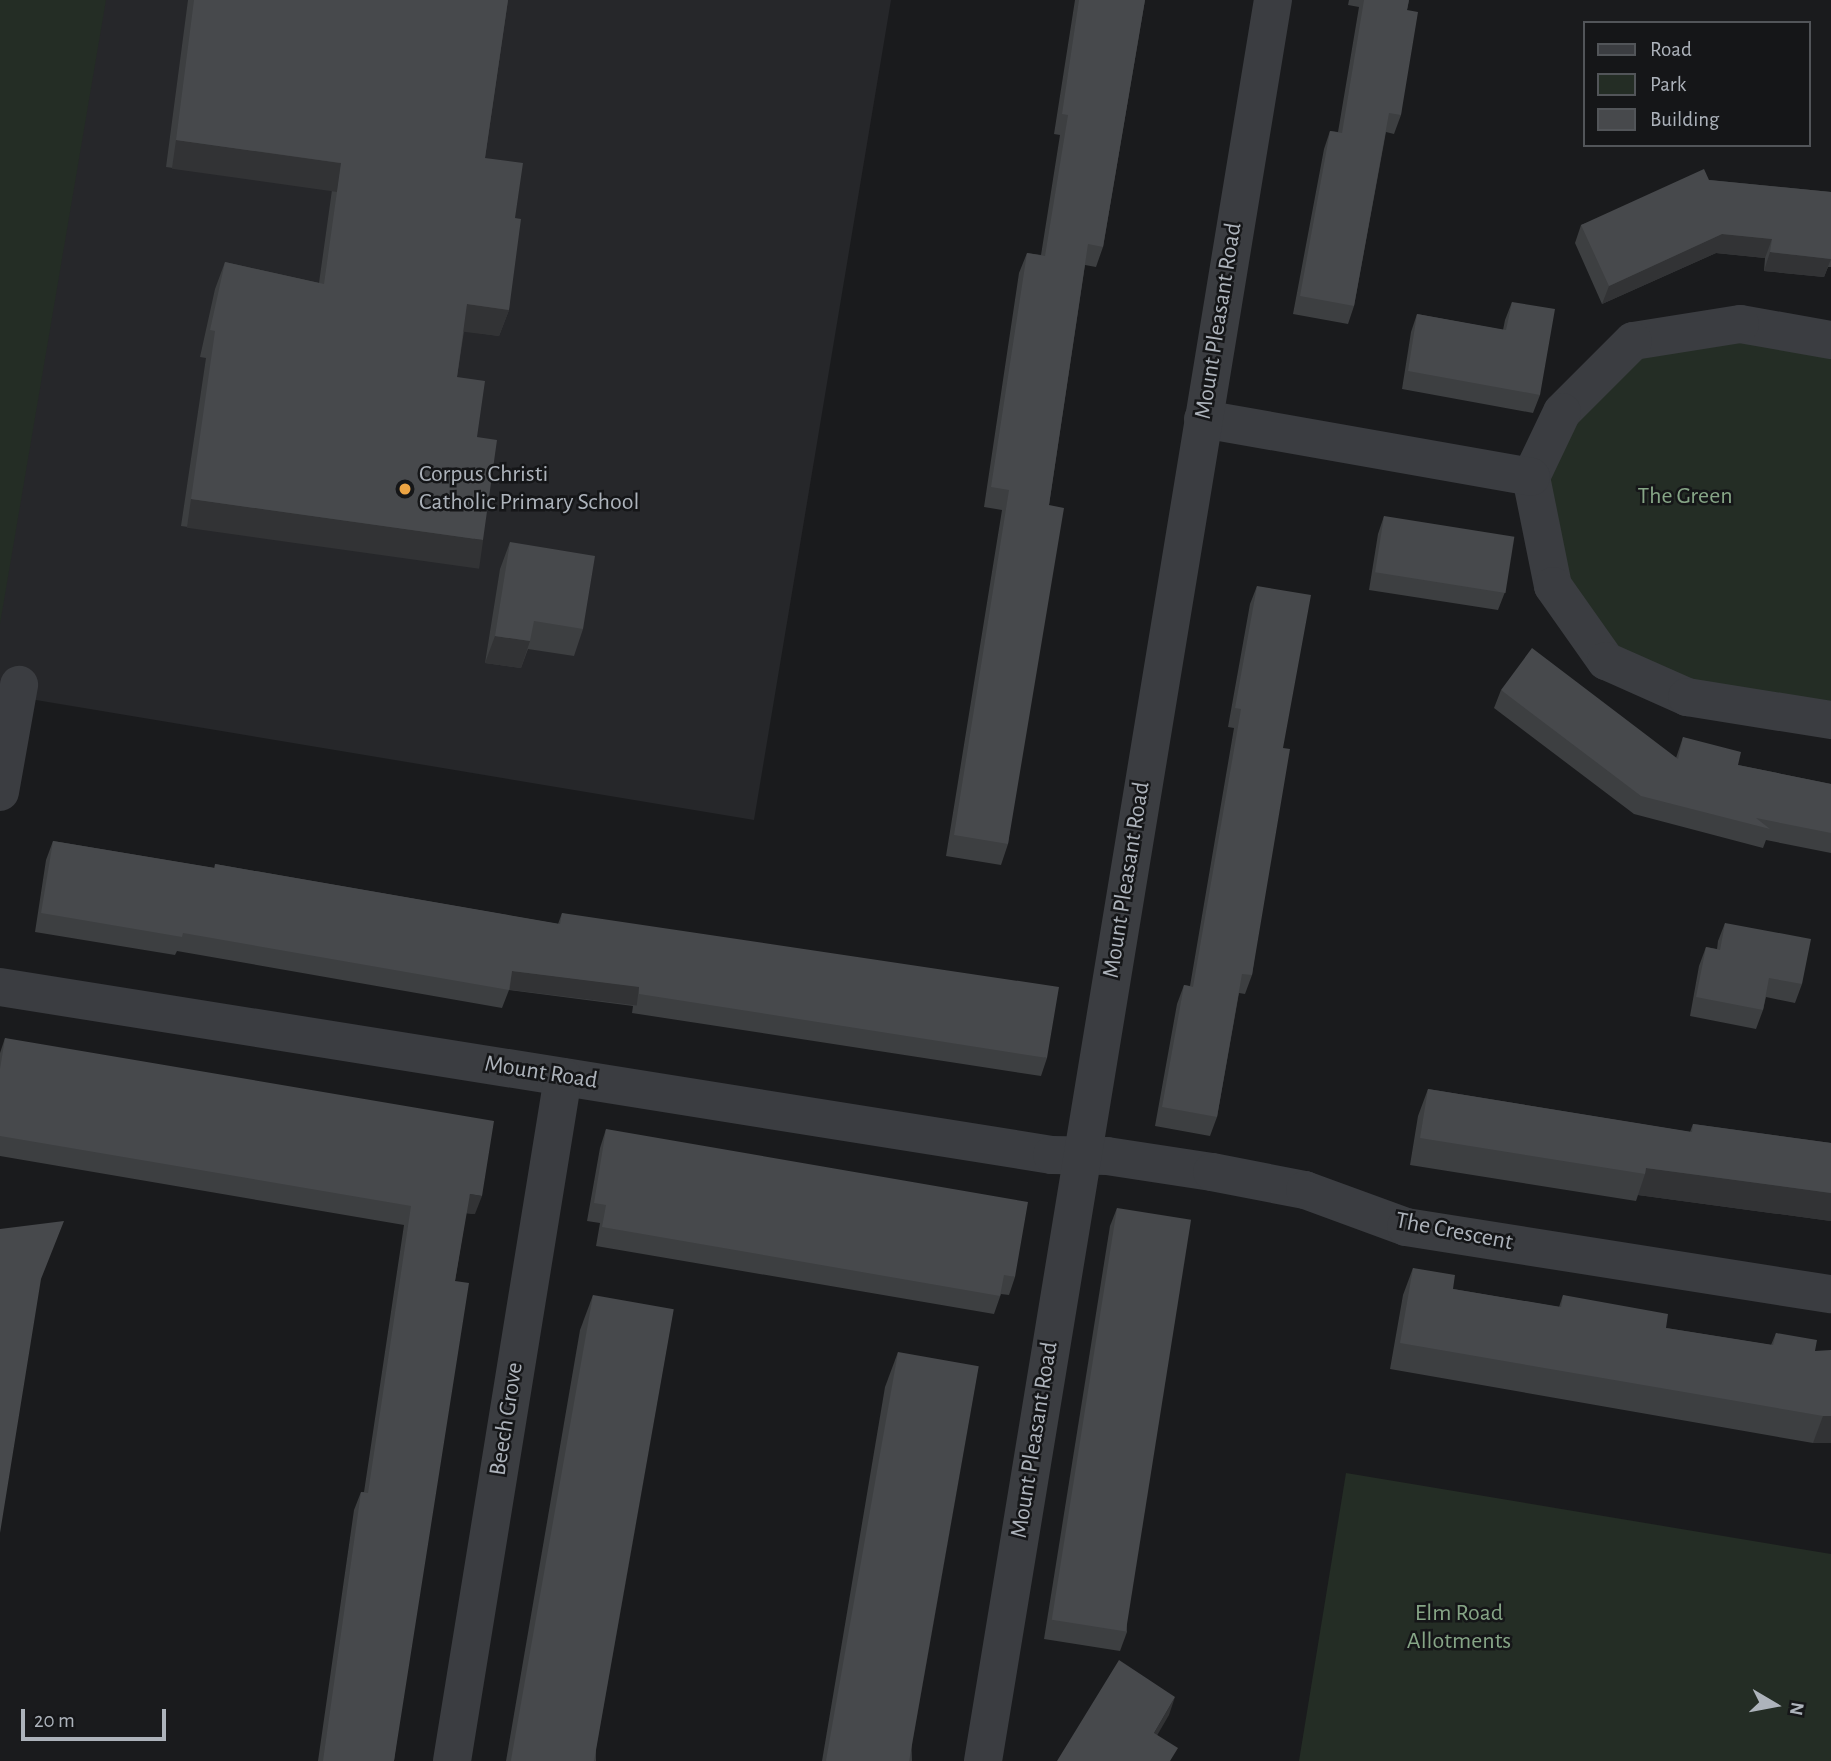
<!DOCTYPE html>
<style>
body{margin:0}
#map{position:relative;width:1831px;height:1761px;overflow:hidden;background:#1a1b1d;font-family:"Alegreya Sans",sans-serif}
div>[style]{position:absolute}
.built>*{inset:0;background:#26272a}
.green>*{inset:0;background:#242d25}
.minor>*{height:38px;margin:-19px;padding:0 19px;transform-origin:19px;border-radius:19px;background:#3b3d41}
.wall>*{inset:0;background:#3d3f41}
.shaded-wall>*{inset:0;background:#323335;transform-origin:0 0}
.building>*{inset:0;background:#47494c;transform-origin:0 0}
.dots>*{width:19px;height:19px;translate:-50% -50%;box-sizing:border-box;border:4px solid #151618;border-radius:50%}
span{translate:-50% -50%;white-space:nowrap;text-align:center;line-height:1.15;-webkit-text-stroke:5px #151618;paint-order:stroke}
.street-label{font-size:24px;color:#adb3bb}
.poi-label{font-size:24px;color:#adb3bb}
.left{translate:0 -50%;text-align:left}
.park-label{font-size:24px;color:#86a586}
.legend{position:absolute;left:1583px;top:21px;width:228px;height:126px;box-sizing:border-box;background:#151618;border:2px solid #525559;margin:0;padding:9px 12px;list-style:none;font-size:21px;color:#adb3bb}
.legend li{display:flex;align-items:center;gap:14px;height:35px}
.legend b{width:35px;border:2px solid #525559}
.north{position:absolute;left:1740px;top:1670px;width:70px;height:70px;-webkit-text-stroke:5px #151618;paint-order:stroke;rotate:100deg;font-size:19px;font-weight:700;line-height:28px;text-align:center;color:#adb3bb}
.north::after{content:'';display:block;margin:auto;width:24px;height:32px;background:#adb3bb;clip-path:polygon(50% 0,100% 100%,50% 72%,0 100%)}
.scale{position:absolute;left:21px;top:1709px;width:145px;height:32px;box-sizing:border-box;border:4px solid #adb3bb;border-top:0;padding-left:9px;font-size:21px;line-height:24px;white-space:nowrap;color:#adb3bb;-webkit-text-stroke:5px #151618;paint-order:stroke}
</style>
<div id="map">
<div class="built">
<i style="clip-path:polygon(0 0,891px 0,754px 820px,0 694px)"></i>
</div>
<div class="green">
<i style="clip-path:polygon(0 0,106px 0,0 624px)"></i>
<i style="clip-path:polygon(1831px 340px,1831px 720px,1606px 661px,1553px 586px,1531px 477px,1633px 341px)"></i>
<i style="clip-path:polygon(1346px 1473px,1831px 1554px,1831px 1761px,1299px 1761px)"></i>
</div>
<div class="minor">
<i style="left:1831px;top:340px;width:92px;rotate:-170deg"></i>
<i style="left:1740px;top:324px;width:108px;rotate:171deg"></i>
<i style="left:1633px;top:341px;width:100px;rotate:135deg"></i>
<i style="left:1562px;top:412px;width:72px;rotate:115.5deg"></i>
<i style="left:1531px;top:477px;width:111px;rotate:78.6deg"></i>
<i style="left:1553px;top:586px;width:92px;rotate:54.8deg"></i>
<i style="left:1606px;top:661px;width:89px;rotate:24deg"></i>
<i style="left:1687px;top:697px;width:146px;rotate:9.1deg"></i>
<i style="left:1203px;top:419px;width:333px;rotate:10deg"></i>
<i style="left:0;top:792px;width:109px;rotate:-79.9deg"></i>
<i style="left:0;top:987px;width:1065px;rotate:9.07deg"></i>
<i style="left:1052px;top:1155px;width:55px;rotate:1deg"></i>
<i style="left:1107px;top:1156px;width:106px;rotate:8.7deg"></i>
<i style="left:1212px;top:1172px;width:95px;rotate:11deg"></i>
<i style="left:1305px;top:1190px;width:108px;rotate:20.1deg"></i>
<i style="left:1406px;top:1227px;width:430px;rotate:9deg"></i>
<i style="left:452px;top:1761px;width:693px;rotate:-80.78deg"></i>
<i style="left:983px;top:1761px;width:1785px;rotate:-80.65deg"></i>
</div>
<div class="wall">
<i style="clip-path:polygon(188px 0,508px 0,485px 158px,515px 218px,509px 310px,499px 336px,464px 331px,457px 377px,477px 437px,473px 567px,181px 526px,206px 358px,200px 357px,215px 289px,225px 262px,319px 283px,332px 190px,166px 167px)"></i>
<i style="clip-path:polygon(1075px 0,1145px 0,1103px 247px,1096px 267px,1085px 265px,1049px 505px,1008px 844px,1001px 865px,946px 856px,1002px 510px,984px 507px,1019px 273px,1027px 253px,1041px 255px,1060px 135px,1054px 134px)"></i>
<i style="clip-path:polygon(1349px 0,1409px 0,1407px 10px,1401px 115px,1394px 134px,1386px 132px,1354px 306px,1348px 324px,1293px 314px,1324px 149px,1330px 131px,1338px 132px,1359px 7px,1348px 5px)"></i>
<i style="clip-path:polygon(1709px 180px,1831px 192px,1831px 267px,1828px 267px,1824px 277px,1764px 271px,1765px 258px,1716px 253px,1602px 304px,1575px 243px,1581px 225px)"></i>
<i style="clip-path:polygon(1512px 302px,1540px 395px,1533px 413px,1402px 389px,1411px 332px,1417px 314px,1503px 330px,1505px 320px)"></i>
<i style="clip-path:polygon(1384px 516px,1505px 592px,1498px 610px,1369px 590px,1378px 534px)"></i>
<i style="clip-path:polygon(510px 542px,583px 629px,574px 656px,528px 649px,521px 668px,485px 663px,500px 569px)"></i>
<i style="clip-path:polygon(1257px 586px,1283px 748px,1252px 975px,1245px 994px,1239px 993px,1217px 1117px,1210px 1136px,1155px 1126px,1177px 1004px,1184px 985px,1190px 986px,1234px 728px,1228px 727px,1250px 604px)"></i>
<i style="clip-path:polygon(1501px 690px,1676px 758px,1683px 737px,1738px 765px,1831px 784px,1831px 853px,1766px 840px,1763px 848px,1634px 814px,1494px 708px)"></i>
<i style="clip-path:polygon(53px 841px,214px 868px,215px 864px,558px 924px,562px 913px,1047px 1058px,1041px 1076px,632px 1013px,633px 1006px,509px 990px,502px 1008px,177px 951px,175px 955px,35px 932px,46px 860px)"></i>
<i style="clip-path:polygon(1725px 923px,1802px 984px,1795px 1003px,1766px 997px,1763px 1010px,1756px 1029px,1690px 1016px,1699px 966px,1706px 947px,1717px 949px,1718px 941px)"></i>
<i style="clip-path:polygon(5px 1038px,475px 1214px,466px 1213px,455px 1281px,394px 1761px,318px 1761px,354px 1510px,361px 1492px,364px 1492px,404px 1225px,0 1156px,0 1053px)"></i>
<i style="clip-path:polygon(1428px 1089px,1690px 1132px,1693px 1124px,1831px 1143px,1831px 1221px,1638px 1195px,1636px 1201px,1410px 1165px,1418px 1116px)"></i>
<i style="clip-path:polygon(606px 1129px,1015px 1277px,1009px 1295px,1001px 1294px,994px 1314px,596px 1246px,600px 1223px,587px 1221px,600px 1148px)"></i>
<i style="clip-path:polygon(1117px 1208px,1127px 1632px,1120px 1651px,1044px 1639px,1110px 1226px)"></i>
<i style="clip-path:polygon(1413px 1268px,1453px 1289px,1559px 1307px,1563px 1295px,1666px 1328px,1771px 1345px,1776px 1333px,1815px 1351px,1831px 1443px,1813px 1443px,1390px 1369px,1403px 1295px)"></i>
<i style="clip-path:polygon(593px 1295px,596px 1761px,506px 1761px,580px 1330px)"></i>
<i style="clip-path:polygon(898px 1352px,912px 1761px,822px 1761px,885px 1387px)"></i>
</div>
<div class="shaded-wall">
<i style="left:176px;top:140px;width:167px;height:29px;rotate:8deg"></i>
<i style="clip-path:polygon(1722px 234px,1772px 239px,1765px 258px,1716px 253px,1602px 304px,1609px 286px)"></i>
<i style="clip-path:polygon(1770px 252px,1831px 259px,1824px 277px,1764px 271px)"></i>
<i style="clip-path:polygon(467px 304px,509px 310px,499px 336px,457px 331px)"></i>
<i style="left:191px;top:499px;width:295px;height:29px;rotate:8deg"></i>
<i style="clip-path:polygon(495px 636px,530px 641px,521px 668px,485px 663px)"></i>
<i style="left:512px;top:971px;width:128px;height:19px;rotate:7deg"></i>
<i style="clip-path:polygon(1646px 1168px,1831px 1193px,1831px 1221px,1638px 1195px,1645px 1174px)"></i>
<i style="clip-path:polygon(470px 1194px,482px 1196px,475px 1214px,463px 1213px)"></i>
<i style="clip-path:polygon(1823px 1416px,1831px 1416px,1831px 1443px,1813px 1443px)"></i>
<i style="clip-path:polygon(1175px 1697px,1169px 1715px,1148px 1751px,1154px 1733px)"></i>
</div>
<div class="building">
<i style="clip-path:polygon(194px 0,508px 0,485px 158px,523px 163px,515px 218px,521px 219px,509px 310px,467px 304px,457px 377px,485px 381px,477px 437px,497px 440px,483px 540px,191px 499px,215px 331px,210px 330px,225px 262px,324px 284px,341px 163px,176px 140px)"></i>
<i style="clip-path:polygon(1079px 0,1145px 0,1103px 247px,1088px 244px,1049px 505px,1064px 508px,1008px 844px,954px 835px,1009px 490px,991px 487px,1027px 253px,1045px 256px,1068px 115px,1062px 114px)"></i>
<i style="clip-path:polygon(1364px 0,1409px 0,1407px 10px,1418px 12px,1401px 115px,1389px 113px,1354px 306px,1300px 296px,1330px 131px,1342px 133px)"></i>
<i style="clip-path:polygon(1704px 169px,1709px 180px,1831px 192px,1831px 259px,1770px 252px,1772px 239px,1722px 234px,1609px 286px,1581px 225px)"></i>
<i style="clip-path:polygon(1512px 302px,1555px 309px,1540px 395px,1408px 371px,1417px 314px,1506px 330px)"></i>
<i style="left:1384px;top:516px;width:132px;height:57px;rotate:9deg"></i>
<i style="clip-path:polygon(510px 542px,595px 556px,583px 629px,534px 621px,530px 641px,495px 636px)"></i>
<i style="clip-path:polygon(1257px 586px,1311px 595px,1283px 748px,1290px 749px,1252px 975px,1242px 974px,1217px 1117px,1162px 1107px,1184px 985px,1193px 987px,1241px 709px,1235px 708px)"></i>
<i style="clip-path:polygon(1532px 648px,1678px 759px,1683px 737px,1741px 752px,1738px 765px,1831px 784px,1831px 833px,1756px 818px,1770px 829px,1641px 796px,1501px 690px)"></i>
<i style="clip-path:polygon(53px 841px,215px 868px,215px 864px,560px 924px,562px 913px,1059px 987px,1047px 1058px,639px 994px,639px 987px,512px 971px,509px 990px,183px 933px,182px 937px,41px 913px)"></i>
<i style="clip-path:polygon(1725px 923px,1811px 939px,1802px 984px,1769px 978px,1763px 1010px,1696px 997px,1706px 947px,1720px 950px)"></i>
<i style="clip-path:polygon(5px 1038px,494px 1121px,482px 1196px,470px 1194px,455px 1281px,469px 1283px,394px 1761px,323px 1761px,361px 1492px,368px 1493px,411px 1206px,0 1136px,0 1069px)"></i>
<i style="clip-path:polygon(1428px 1089px,1692px 1132px,1693px 1124px,1831px 1143px,1831px 1193px,1646px 1168px,1645px 1174px,1420px 1138px)"></i>
<i style="clip-path:polygon(606px 1129px,1028px 1202px,1015px 1277px,1004px 1275px,1000px 1296px,602px 1227px,606px 1205px,594px 1203px)"></i>
<i style="left:1117px;top:1208px;width:75px;height:417px;rotate:9deg"></i>
<i style="clip-path:polygon(64px 1221px,41px 1279px,0 1533px,0 1229px)"></i>
<i style="clip-path:polygon(1413px 1268px,1455px 1275px,1453px 1289px,1561px 1307px,1563px 1295px,1668px 1314px,1666px 1328px,1773px 1345px,1776px 1333px,1817px 1340px,1815px 1351px,1831px 1350px,1831px 1416px,1823px 1416px,1400px 1343px)"></i>
<i style="left:593px;top:1295px;width:82px;height:473px;rotate:10deg"></i>
<i style="left:898px;top:1352px;width:82px;height:415px;rotate:10deg"></i>
<i style="clip-path:polygon(1119px 1660px,1175px 1697px,1154px 1733px,1178px 1748px,1170px 1761px,1057px 1761px)"></i>
</div>
<div class="dots">
<i style="left:405px;top:489px;background:#eca443"></i>
</div>
<div class="street-label">
<span style="left:1219px;top:321px;rotate:-81deg">Mount Pleasant Road</span>
<span style="left:1127px;top:880px;rotate:-81deg">Mount Pleasant Road</span>
<span style="left:541px;top:1073px;rotate:9deg">Mount Road</span>
<span style="left:1454px;top:1232px;rotate:11deg">The Crescent</span>
<span style="left:507px;top:1419px;rotate:-81deg">Beech Grove</span>
<span style="left:1035px;top:1440px;rotate:-81deg">Mount Pleasant Road</span>
</div>
<div class="poi-label">
<span class="left" style="left:419px;top:489px">Corpus Christi<br>Catholic Primary School</span>
</div>
<div class="park-label">
<span style="left:1685px;top:497px">The Green</span>
<span style="left:1459px;top:1628px">Elm Road<br>Allotments</span>
</div>
<ul class="legend">
<li><b style="height:9px;background:#3b3d41"></b>Road</li>
<li><b style="height:19px;background:#242d25"></b>Park</li>
<li><b style="height:19px;background:#47494c"></b>Building</li>
</ul>
<div class="north">N</div>
<div class="scale">20 m</div>
</div>
